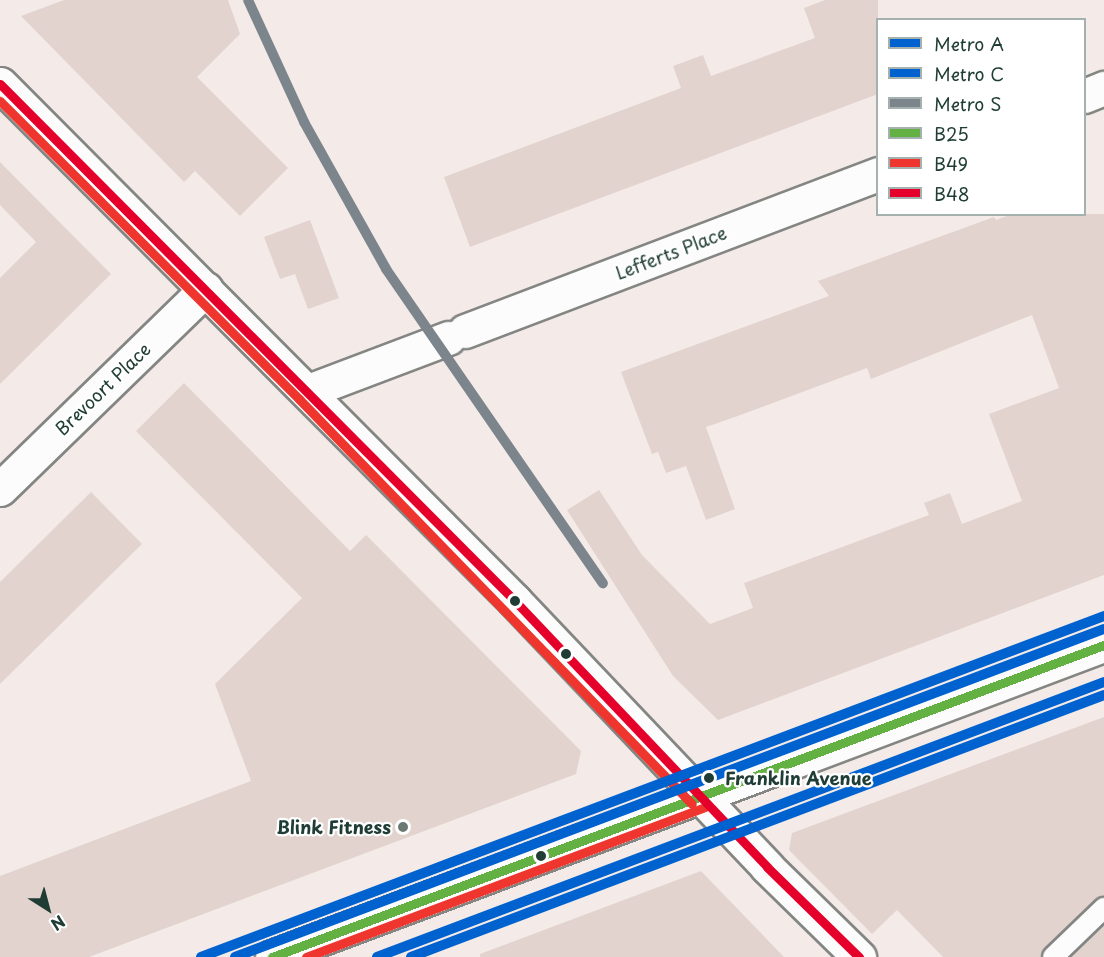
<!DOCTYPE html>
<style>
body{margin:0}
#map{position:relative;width:1104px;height:957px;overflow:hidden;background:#f4ebe8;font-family:"Playpen Sans",sans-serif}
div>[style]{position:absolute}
.building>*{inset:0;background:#e2d3ce}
.roads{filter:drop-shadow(2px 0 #848683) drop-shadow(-2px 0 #848683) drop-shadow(0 2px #848683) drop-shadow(0 -2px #848683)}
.service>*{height:20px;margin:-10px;padding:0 10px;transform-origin:10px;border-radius:10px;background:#fdfcfc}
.minor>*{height:33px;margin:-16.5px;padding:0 16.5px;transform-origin:16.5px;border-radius:16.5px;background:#fdfcfc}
.tertiary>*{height:33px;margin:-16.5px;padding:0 16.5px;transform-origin:16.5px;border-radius:16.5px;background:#fdfcfc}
.secondary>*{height:33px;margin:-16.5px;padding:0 16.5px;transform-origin:16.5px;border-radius:16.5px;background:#fdfcfc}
.bus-1>*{height:9px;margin:-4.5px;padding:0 4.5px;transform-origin:4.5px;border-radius:4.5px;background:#64b143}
.bus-2>*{height:9px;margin:-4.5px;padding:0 4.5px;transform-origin:4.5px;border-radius:4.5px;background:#ee352e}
.bus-3>*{height:9px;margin:-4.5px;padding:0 4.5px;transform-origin:4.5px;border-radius:4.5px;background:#e4002b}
.metro-1>*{height:10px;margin:-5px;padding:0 5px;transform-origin:5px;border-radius:5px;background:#0062cf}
.metro-2>*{height:10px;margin:-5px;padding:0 5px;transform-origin:5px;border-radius:5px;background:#0062cf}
.metro-3>*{height:10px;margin:-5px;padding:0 5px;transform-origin:5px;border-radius:5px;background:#7c858c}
.dots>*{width:16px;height:16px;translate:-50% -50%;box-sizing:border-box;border:3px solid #fff;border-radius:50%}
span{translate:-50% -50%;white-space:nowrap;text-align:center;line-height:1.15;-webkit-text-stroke:4.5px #fff;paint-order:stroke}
.street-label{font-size:18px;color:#1f3d34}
.stop-label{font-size:18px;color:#1f3d34;font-weight:700}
.left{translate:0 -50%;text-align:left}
.poi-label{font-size:18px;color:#1f3d34;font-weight:700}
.right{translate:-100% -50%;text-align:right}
.legend{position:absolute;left:876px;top:18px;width:210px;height:198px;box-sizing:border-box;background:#fff;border:2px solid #a5b1ae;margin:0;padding:8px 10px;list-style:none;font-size:18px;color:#1f3d34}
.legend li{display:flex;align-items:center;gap:12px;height:30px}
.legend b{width:30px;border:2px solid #a5b1ae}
.north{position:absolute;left:18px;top:879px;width:60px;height:60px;-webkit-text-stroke:4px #fff;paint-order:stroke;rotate:144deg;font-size:16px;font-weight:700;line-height:24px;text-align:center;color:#1f3d34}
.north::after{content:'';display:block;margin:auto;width:21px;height:27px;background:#1f3d34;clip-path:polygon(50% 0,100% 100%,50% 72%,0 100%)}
</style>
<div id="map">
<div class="building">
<i style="clip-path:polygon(64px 0,228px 0,240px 34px,197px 77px,288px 168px,240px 216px,195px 171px,184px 182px,21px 16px)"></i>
<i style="clip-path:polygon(825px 0,878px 0,878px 94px,470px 247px,444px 177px,681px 88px,673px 66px,703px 55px,711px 76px,815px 38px,804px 8px)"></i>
<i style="clip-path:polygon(0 162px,111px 274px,0 384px,0 278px,36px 242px,0 205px)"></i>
<i style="clip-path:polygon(1012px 214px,1104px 214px,1104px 575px,718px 720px,673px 676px,567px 510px,599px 490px,642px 555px,710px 624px,753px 608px,744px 583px,929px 515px,924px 503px,950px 493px,962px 524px,1022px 501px,989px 414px,1059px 388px,1032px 315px,871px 379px,867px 368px,735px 417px,706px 427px,735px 509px,706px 520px,686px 466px,666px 473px,658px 452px,652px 454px,621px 372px,829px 296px,818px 281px,994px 217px,996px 220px)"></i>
<i style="clip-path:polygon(310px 220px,339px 298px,308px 309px,295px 274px,280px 279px,264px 237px)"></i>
<i style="clip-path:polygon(184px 383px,350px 551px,366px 535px,581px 751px,576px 774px,89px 957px,0 957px,0 876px,251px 781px,215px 684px,302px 598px,136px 431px)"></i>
<i style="clip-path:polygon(91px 492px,142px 544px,0 684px,0 582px)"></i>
<i style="clip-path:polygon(1104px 717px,1104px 896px,1096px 899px,1045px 948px,1041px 957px,943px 957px,897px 910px,872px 934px,789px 850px,792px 833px)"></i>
<i style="clip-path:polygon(701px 871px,784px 957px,480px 957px,480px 954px)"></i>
<i style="clip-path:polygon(1104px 925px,1104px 957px,1070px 957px)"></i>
</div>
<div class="roads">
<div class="service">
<i style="left:1053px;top:957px;width:71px;rotate:-43.9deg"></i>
</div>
<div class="minor">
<i style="left:1084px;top:96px;width:22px;rotate:-22deg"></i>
<i style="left:465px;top:331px;width:442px;rotate:-20.8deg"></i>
<i style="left:308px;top:391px;width:150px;rotate:-20.7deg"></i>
<i style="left:0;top:489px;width:287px;rotate:-44.2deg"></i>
</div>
<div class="tertiary">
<i style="left:0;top:84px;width:730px;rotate:45.11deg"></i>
<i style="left:515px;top:601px;width:366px;rotate:46.5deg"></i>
<i style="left:767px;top:867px;width:129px;rotate:44.4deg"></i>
</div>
<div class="secondary">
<i style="left:787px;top:764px;width:339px;rotate:-20.6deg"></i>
<i style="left:272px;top:957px;width:532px;rotate:-20.58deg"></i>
</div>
</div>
<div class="bus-1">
<i style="left:272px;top:957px;width:889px;rotate:-20.56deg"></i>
</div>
<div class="bus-2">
<i style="left:0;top:101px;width:422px;rotate:44.9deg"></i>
<i style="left:299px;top:399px;width:564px;rotate:45.86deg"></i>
<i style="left:306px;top:957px;width:426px;rotate:-20.6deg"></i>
</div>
<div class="bus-3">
<i style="left:0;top:84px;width:730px;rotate:45.11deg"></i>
<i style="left:515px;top:601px;width:366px;rotate:46.5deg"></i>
<i style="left:767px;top:867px;width:129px;rotate:44.4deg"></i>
</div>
<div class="metro-1">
<i style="left:201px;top:957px;width:965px;rotate:-20.69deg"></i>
<i style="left:377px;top:957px;width:777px;rotate:-20.72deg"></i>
</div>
<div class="metro-2">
<i style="left:235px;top:957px;width:929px;rotate:-20.68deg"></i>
<i style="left:411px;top:957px;width:741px;rotate:-20.71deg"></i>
</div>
<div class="metro-3">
<i style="left:248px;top:0;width:134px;rotate:65.3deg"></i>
<i style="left:304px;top:122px;width:168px;rotate:60.8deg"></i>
<i style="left:386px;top:269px;width:382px;rotate:55.4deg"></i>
</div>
<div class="dots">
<i style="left:515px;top:601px;background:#1f3d34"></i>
<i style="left:566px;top:654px;background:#1f3d34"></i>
<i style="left:709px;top:778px;background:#1f3d34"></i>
<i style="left:403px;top:827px;background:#6a7a73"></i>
<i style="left:541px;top:856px;background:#1f3d34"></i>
</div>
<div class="street-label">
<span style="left:671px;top:253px;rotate:-21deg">Lefferts Place</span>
<span style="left:103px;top:389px;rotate:-44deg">Brevoort Place</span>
</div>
<div class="stop-label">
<span class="left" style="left:725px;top:778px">Franklin Avenue</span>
</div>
<div class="poi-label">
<span class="right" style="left:391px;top:827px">Blink Fitness</span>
</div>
<ul class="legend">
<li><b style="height:8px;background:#0062cf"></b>Metro A</li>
<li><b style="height:8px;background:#0062cf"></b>Metro C</li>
<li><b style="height:8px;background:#7c858c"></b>Metro S</li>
<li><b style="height:8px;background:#64b143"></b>B25</li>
<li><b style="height:8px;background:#ee352e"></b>B49</li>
<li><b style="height:8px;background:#e4002b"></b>B48</li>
</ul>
<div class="north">N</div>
</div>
